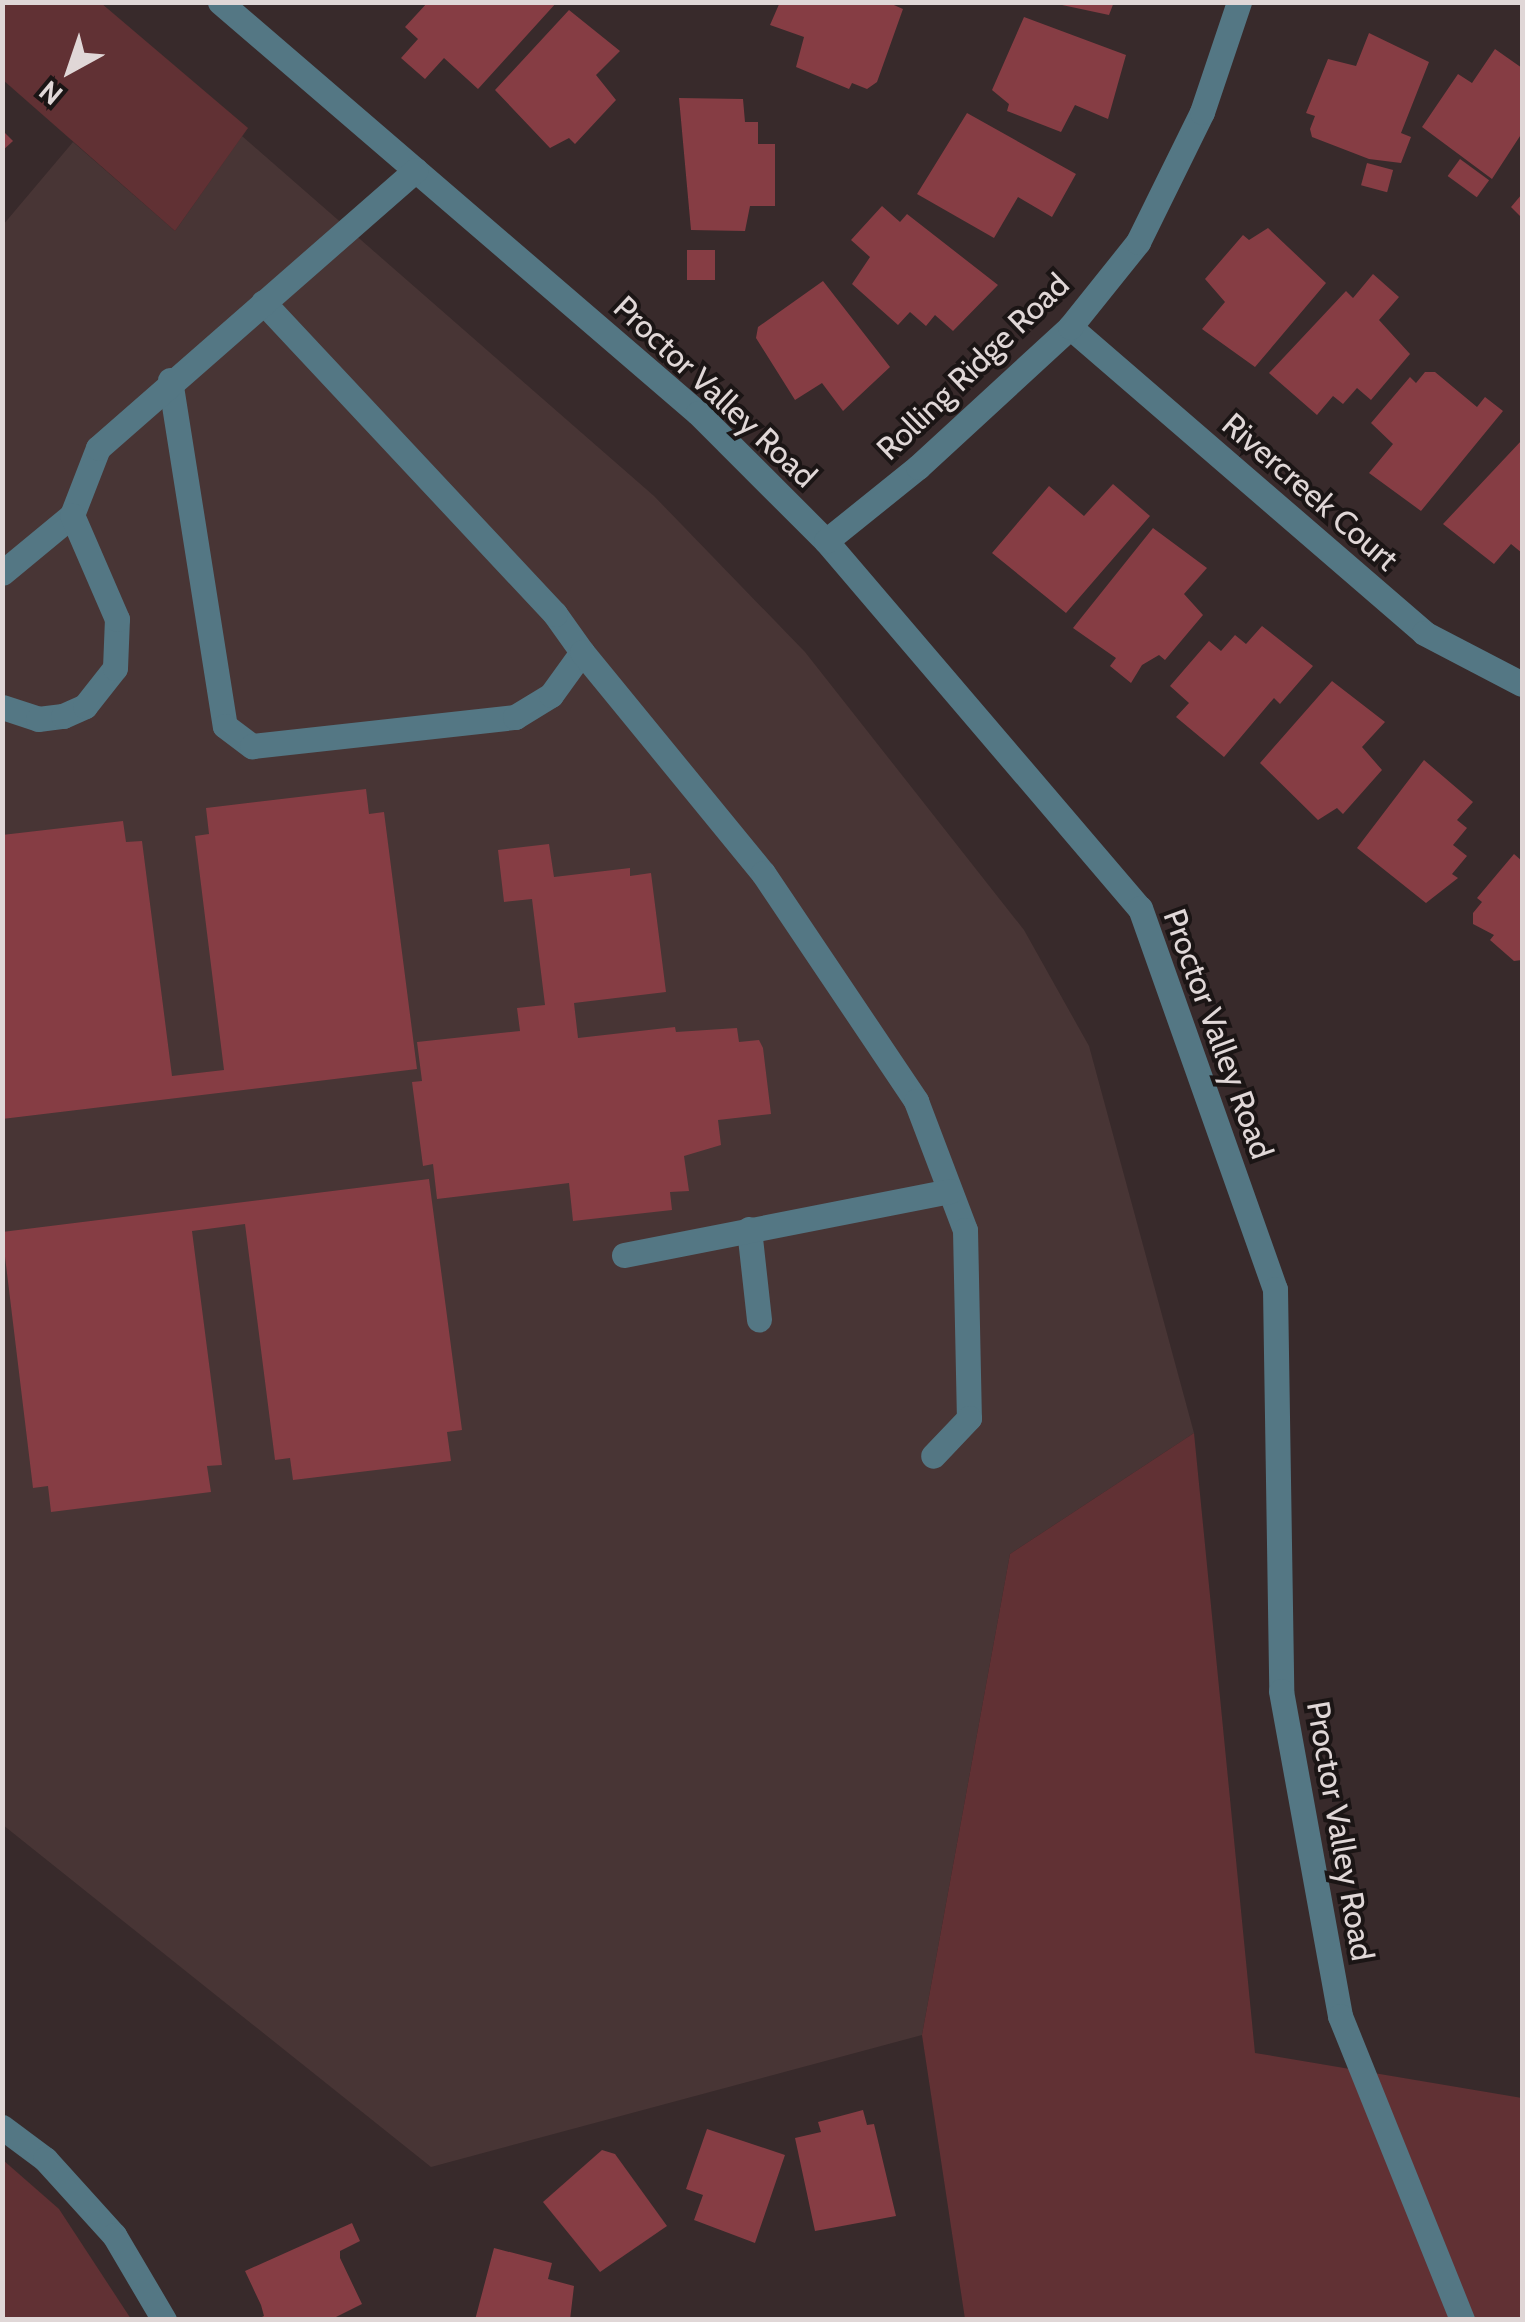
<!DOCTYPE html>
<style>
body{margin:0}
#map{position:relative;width:1525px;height:2322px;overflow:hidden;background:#382a2b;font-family:Cabin,sans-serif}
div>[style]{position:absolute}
.built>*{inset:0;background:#483535}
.green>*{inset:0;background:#613134}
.building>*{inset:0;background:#863d44;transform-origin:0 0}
.minor>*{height:25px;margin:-12.5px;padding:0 12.5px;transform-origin:12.5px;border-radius:12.5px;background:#547784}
span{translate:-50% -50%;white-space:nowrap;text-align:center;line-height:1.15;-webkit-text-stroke:8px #1b1515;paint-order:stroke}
.street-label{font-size:32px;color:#e0d7d7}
.frame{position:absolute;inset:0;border:5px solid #e0d7d7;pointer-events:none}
.north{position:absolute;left:20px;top:20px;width:100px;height:100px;-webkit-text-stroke:8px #1b1515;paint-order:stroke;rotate:220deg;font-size:28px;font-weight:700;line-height:40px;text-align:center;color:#e0d7d7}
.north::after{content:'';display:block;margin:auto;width:35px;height:45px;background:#e0d7d7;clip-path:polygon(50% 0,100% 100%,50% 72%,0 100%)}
</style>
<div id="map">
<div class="built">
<i style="clip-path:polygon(242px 136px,654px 496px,805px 652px,1024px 930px,1089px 1046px,1194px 1433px,1010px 1554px,922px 2035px,431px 2167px,3px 1825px,3px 225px,73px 142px,175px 231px)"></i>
</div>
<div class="green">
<i style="clip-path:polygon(3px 2px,101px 3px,248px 128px,175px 231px,3px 80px)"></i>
<i style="clip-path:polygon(1194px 1433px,1255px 2053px,1522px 2098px,1522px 2319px,965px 2319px,922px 2035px,1010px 1554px)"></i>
<i style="clip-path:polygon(3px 2160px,59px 2209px,131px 2319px,3px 2319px)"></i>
</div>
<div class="building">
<i style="clip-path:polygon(428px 2px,557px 2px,478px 89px,444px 58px,425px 79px,401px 58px,418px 39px,405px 27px)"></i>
<i style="clip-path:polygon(780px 2px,887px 2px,903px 9px,877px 82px,867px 89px,852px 83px,849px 89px,796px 67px,804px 37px,770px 25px)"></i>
<i style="clip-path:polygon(1048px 2px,1114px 2px,1109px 15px)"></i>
<i style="clip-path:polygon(569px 10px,620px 51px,596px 75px,616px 100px,575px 144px,569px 138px,550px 148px,495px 90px)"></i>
<i style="clip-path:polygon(1024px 17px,1126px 55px,1108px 119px,1075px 105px,1061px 132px,1007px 111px,1009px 104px,992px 90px)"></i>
<i style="clip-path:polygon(1369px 33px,1429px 62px,1401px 133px,1411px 137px,1401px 163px,1369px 159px,1312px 137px,1310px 129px,1315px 116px,1306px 113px,1328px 59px,1356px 66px)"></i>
<i style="clip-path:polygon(1495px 49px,1522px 68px,1522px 133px,1492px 179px,1422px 127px,1458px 74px,1472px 83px)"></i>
<i style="clip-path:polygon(679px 98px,743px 99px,745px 122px,758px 122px,758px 144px,775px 144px,775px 206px,750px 206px,745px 231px,691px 230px)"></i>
<i style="clip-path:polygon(967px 113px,1076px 174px,1052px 217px,1018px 197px,994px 238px,917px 194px)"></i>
<i style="clip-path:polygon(2px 130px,13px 141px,2px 151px)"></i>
<i style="left:1460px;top:159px;width:36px;height:21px;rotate:36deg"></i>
<i style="left:1367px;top:163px;width:27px;height:23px;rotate:15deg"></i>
<i style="clip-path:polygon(1522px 194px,1522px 218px,1511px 207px)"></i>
<i style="clip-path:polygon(882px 206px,900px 222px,907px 214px,998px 285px,953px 331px,935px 315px,926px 326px,910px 312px,898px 325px,852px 284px,870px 257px,851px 240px)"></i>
<i style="clip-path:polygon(1268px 228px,1326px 283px,1255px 367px,1202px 329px,1225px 302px,1205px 279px,1243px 235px,1249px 240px)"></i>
<i style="left:687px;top:250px;width:28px;height:30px"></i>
<i style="clip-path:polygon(1373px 274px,1399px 297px,1379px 320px,1410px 354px,1371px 400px,1357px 388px,1343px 404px,1333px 396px,1317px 415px,1269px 373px,1346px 291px,1353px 298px)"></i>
<i style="clip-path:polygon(823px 281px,890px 367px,843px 411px,822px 383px,795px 400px,756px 338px,758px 327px)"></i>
<i style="clip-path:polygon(1425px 372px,1435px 372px,1477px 407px,1485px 397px,1503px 411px,1421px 511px,1369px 473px,1393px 444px,1371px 423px,1410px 377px,1416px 383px)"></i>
<i style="clip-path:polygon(1522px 440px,1522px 553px,1511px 544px,1494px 564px,1443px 524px)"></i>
<i style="clip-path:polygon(1113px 484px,1150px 516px,1066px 613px,992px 553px,1049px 486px,1084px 516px)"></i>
<i style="clip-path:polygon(1153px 528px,1207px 568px,1184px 594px,1203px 615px,1165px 660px,1159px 655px,1142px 665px,1131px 683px,1110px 666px,1116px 658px,1073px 628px)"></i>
<i style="clip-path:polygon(1262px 626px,1313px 666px,1280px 704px,1274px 698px,1224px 757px,1176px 717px,1189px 703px,1170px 686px,1209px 641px,1221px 651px,1235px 635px,1246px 644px)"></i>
<i style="clip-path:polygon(1332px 681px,1385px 722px,1362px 747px,1382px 770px,1343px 814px,1337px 808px,1318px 820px,1260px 763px)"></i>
<i style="clip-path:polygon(1424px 760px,1473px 802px,1457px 820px,1467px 828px,1453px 845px,1467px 856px,1452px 874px,1458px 878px,1426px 903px,1357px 848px)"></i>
<i style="clip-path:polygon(366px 789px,369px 814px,384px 812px,417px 1069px,2px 1119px,2px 835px,123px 821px,126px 842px,142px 841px,172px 1076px,224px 1070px,195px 836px,209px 834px,206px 808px)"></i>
<i style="clip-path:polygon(549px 844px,554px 877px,630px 868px,630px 876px,651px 873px,666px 992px,574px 1003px,578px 1038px,675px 1027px,676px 1032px,737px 1028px,739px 1042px,759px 1040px,763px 1048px,771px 1114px,718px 1120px,721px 1145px,684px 1156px,689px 1191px,670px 1192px,672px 1210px,573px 1221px,569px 1183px,437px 1199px,433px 1164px,423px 1166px,412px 1082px,422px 1081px,417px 1042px,520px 1031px,517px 1008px,545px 1005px,532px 899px,504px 902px,498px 850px)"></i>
<i style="clip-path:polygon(1514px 854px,1522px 861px,1522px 960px,1514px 961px,1490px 940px,1494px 935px,1473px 924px,1473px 913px,1482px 902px,1477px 898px)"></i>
<i style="clip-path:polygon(429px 1179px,462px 1430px,447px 1432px,451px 1461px,293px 1480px,290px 1458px,275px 1460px,245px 1224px,192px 1231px,222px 1465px,207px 1466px,211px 1492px,51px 1512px,48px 1486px,33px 1488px,2px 1232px)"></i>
<i style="clip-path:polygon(863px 2110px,867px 2125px,874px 2124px,896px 2216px,815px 2231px,795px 2138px,821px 2132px,818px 2122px)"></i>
<i style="clip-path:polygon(707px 2129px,785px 2155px,755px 2243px,694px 2220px,703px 2195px,686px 2189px)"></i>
<i style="clip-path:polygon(602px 2150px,615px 2154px,667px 2226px,600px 2272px,543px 2202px)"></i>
<i style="clip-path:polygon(352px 2223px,360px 2241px,340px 2251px,340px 2258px,362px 2304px,330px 2320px,256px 2320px,264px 2316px,261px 2305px,245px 2271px)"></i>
<i style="clip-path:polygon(494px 2248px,552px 2263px,548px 2279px,574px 2286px,570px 2320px,475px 2320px)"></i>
</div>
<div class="minor">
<i style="left:220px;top:2px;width:630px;rotate:40.69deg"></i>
<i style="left:698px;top:413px;width:181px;rotate:45deg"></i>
<i style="left:826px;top:541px;width:483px;rotate:49.5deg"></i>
<i style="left:1140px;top:908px;width:404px;rotate:70.5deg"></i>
<i style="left:1275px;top:1289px;width:402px;rotate:89.1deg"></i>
<i style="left:1281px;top:1691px;width:330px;rotate:79.7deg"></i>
<i style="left:1340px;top:2016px;width:328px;rotate:68.1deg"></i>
<i style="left:1070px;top:327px;width:468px;rotate:40.8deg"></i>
<i style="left:1424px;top:633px;width:110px;rotate:27.5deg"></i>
<i style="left:170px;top:380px;width:350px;rotate:81deg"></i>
<i style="left:225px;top:726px;width:34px;rotate:37deg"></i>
<i style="left:252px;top:746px;width:265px;rotate:-6.3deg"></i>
<i style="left:515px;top:717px;width:42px;rotate:-31.4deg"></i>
<i style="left:551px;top:695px;width:53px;rotate:-54.2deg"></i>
<i style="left:582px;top:652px;width:47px;rotate:-125.4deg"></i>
<i style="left:555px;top:614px;width:427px;rotate:-133.1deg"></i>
<i style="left:826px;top:541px;width:118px;rotate:-38.8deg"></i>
<i style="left:918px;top:467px;width:207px;rotate:-42.6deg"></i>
<i style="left:1070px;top:327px;width:109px;rotate:-51.3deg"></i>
<i style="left:1138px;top:242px;width:145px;rotate:-63.8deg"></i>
<i style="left:1202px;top:112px;width:116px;rotate:-71.4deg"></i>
<i style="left:2px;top:573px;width:91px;rotate:-39.6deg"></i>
<i style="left:72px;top:515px;width:72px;rotate:-68.8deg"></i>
<i style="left:98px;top:448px;width:422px;rotate:-41.2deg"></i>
<i style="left:582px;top:652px;width:286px;rotate:50.7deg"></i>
<i style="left:763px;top:873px;width:275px;rotate:56.1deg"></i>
<i style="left:916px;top:1101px;width:138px;rotate:69.2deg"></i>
<i style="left:965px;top:1230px;width:188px;rotate:88.8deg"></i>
<i style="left:969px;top:1418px;width:52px;rotate:133.5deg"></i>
<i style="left:2px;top:707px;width:38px;rotate:18deg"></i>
<i style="left:38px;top:719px;width:25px;rotate:-7deg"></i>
<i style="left:63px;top:716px;width:24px;rotate:-24deg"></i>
<i style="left:85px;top:706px;width:48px;rotate:-51.7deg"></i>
<i style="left:115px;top:668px;width:49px;rotate:-87.7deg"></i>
<i style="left:117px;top:619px;width:113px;rotate:-113.4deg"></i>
<i style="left:749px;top:1229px;width:91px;rotate:83.7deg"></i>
<i style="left:624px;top:1255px;width:332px;rotate:-11.1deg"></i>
<i style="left:2px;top:2127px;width:54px;rotate:36.7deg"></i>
<i style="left:45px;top:2159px;width:103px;rotate:47.8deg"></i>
<i style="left:114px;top:2235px;width:99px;rotate:59.5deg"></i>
</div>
<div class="street-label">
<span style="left:973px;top:367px;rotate:-44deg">Rolling Ridge Road</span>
<span style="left:715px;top:392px;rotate:43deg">Proctor Valley Road</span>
<span style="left:1310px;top:492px;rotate:41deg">Rivercreek Court</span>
<span style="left:1218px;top:1034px;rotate:70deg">Proctor Valley Road</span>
<span style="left:1340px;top:1831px;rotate:80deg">Proctor Valley Road</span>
</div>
<div class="frame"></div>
<div class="north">N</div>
</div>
